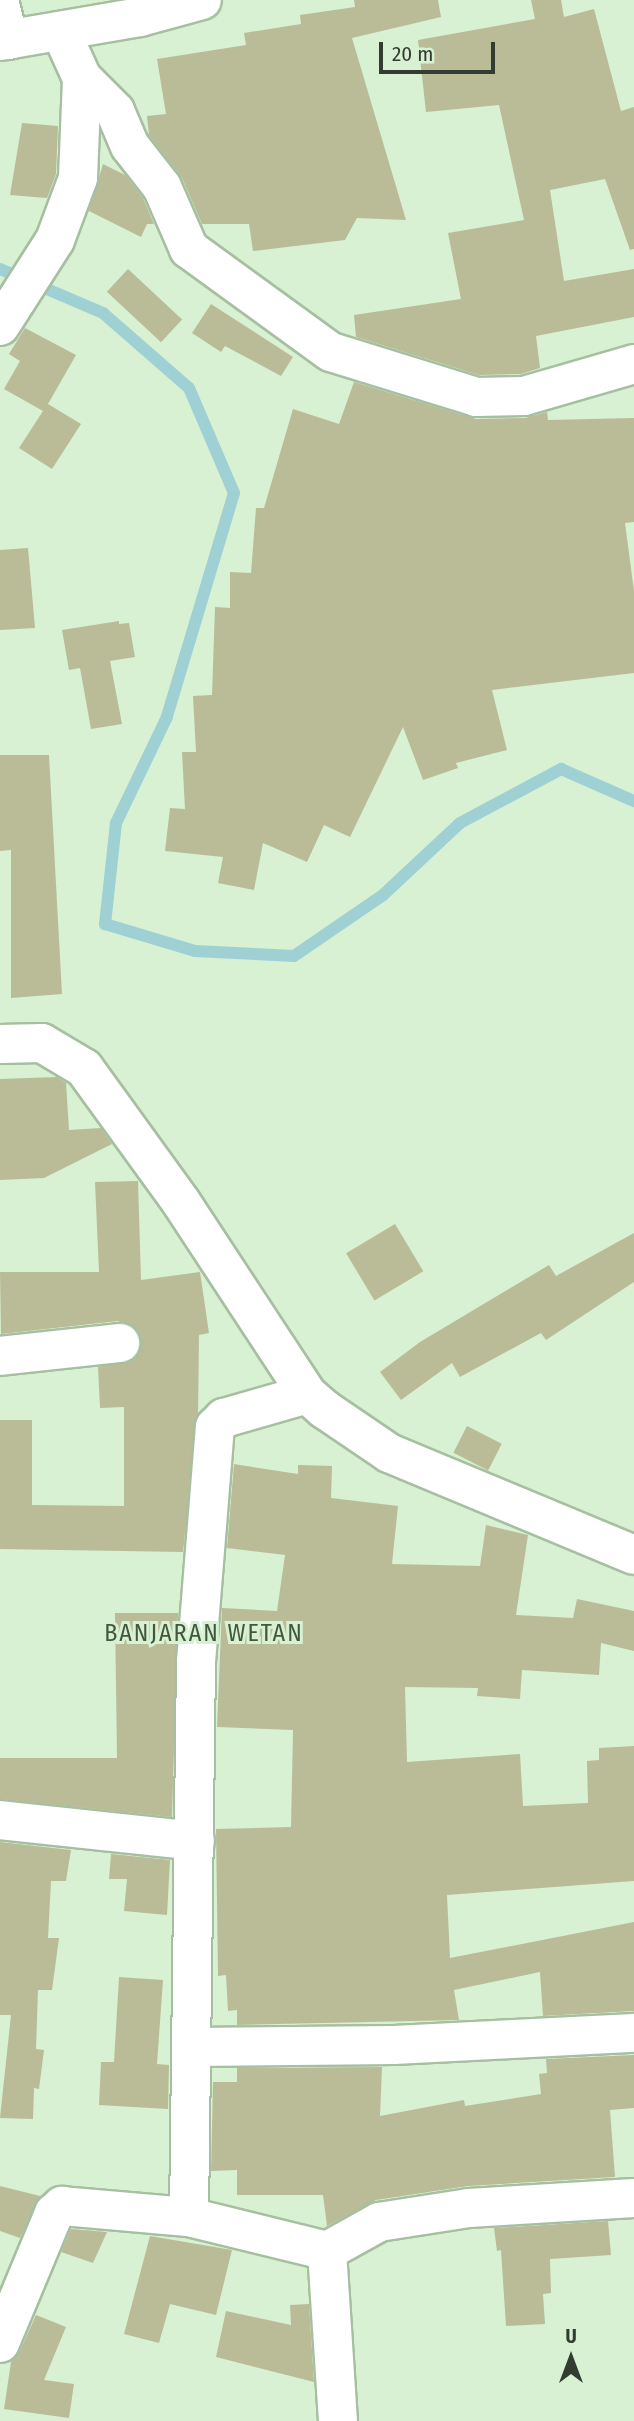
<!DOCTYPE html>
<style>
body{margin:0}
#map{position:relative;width:634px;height:2421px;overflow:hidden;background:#d7f1d2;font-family:"Fira Sans Condensed",sans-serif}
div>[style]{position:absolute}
.stream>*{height:12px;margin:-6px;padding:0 6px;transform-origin:6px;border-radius:6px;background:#9fd1d4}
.building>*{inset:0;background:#babc97;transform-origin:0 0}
.roads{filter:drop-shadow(2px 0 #a7bfa1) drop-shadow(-2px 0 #a7bfa1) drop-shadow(0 2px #a7bfa1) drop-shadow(0 -2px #a7bfa1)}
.minor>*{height:38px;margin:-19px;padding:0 19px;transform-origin:19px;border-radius:19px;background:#fff}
.tertiary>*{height:38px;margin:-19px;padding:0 19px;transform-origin:19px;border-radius:19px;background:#fff}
span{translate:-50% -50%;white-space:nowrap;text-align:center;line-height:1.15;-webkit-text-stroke:6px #d7f1d2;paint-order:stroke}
.quarter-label{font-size:24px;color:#42583d;letter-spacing:2px}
.north{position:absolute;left:536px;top:2323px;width:70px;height:70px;-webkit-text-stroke:5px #d7f1d2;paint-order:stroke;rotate:0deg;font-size:19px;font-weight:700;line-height:28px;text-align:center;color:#323c30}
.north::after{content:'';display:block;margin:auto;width:24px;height:32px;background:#323c30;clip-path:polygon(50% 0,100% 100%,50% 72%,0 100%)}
.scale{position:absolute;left:379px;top:42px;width:116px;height:32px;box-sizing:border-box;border:4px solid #323c30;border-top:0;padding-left:9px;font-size:21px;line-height:24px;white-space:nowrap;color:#323c30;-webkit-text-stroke:5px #d7f1d2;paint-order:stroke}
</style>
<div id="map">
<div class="stream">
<i style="left:0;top:269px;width:112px;rotate:23.1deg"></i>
<i style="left:103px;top:313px;width:114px;rotate:41.1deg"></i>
<i style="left:189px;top:388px;width:114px;rotate:66.8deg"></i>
<i style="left:234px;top:493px;width:234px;rotate:106.7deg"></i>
<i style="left:167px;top:717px;width:118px;rotate:115.7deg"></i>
<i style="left:116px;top:823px;width:102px;rotate:96.2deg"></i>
<i style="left:105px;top:924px;width:94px;rotate:16.7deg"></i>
<i style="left:195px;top:951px;width:99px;rotate:2.9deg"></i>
<i style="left:294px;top:956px;width:108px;rotate:-34.4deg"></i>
<i style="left:383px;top:895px;width:105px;rotate:-43.1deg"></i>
<i style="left:460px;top:823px;width:115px;rotate:-28.1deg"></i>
<i style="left:561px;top:769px;width:80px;rotate:23.7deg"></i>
</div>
<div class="building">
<i style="clip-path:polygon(354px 0,438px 0,441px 17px,352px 38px,406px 220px,357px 218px,345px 240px,253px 251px,249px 224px,202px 224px,182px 178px,149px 135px,147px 116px,166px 114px,157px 59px,246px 45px,244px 33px,301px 24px,300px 15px,355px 7px)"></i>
<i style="clip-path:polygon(531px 0,561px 0,564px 17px,594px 9px,621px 111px,634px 107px,634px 249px,630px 250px,605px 179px,550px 190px,564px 281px,634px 269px,634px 317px,536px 336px,540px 368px,521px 374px,479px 375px,356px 337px,354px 315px,461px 299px,448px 233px,524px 220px,499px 105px,426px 112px,418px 40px,535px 19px)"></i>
<i style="clip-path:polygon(22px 123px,58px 126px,56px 174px,47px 198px,10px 195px)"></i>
<i style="clip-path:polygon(103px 164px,125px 175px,143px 198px,154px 224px,147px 224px,141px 237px,89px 211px)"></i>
<i style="left:128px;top:269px;width:74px;height:31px;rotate:43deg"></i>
<i style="clip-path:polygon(211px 304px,293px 357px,281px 376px,225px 346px,221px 352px,192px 333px)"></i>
<i style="clip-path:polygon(25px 328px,76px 355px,48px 404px,81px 424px,52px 469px,19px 448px,43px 411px,4px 389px,20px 361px,9px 354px)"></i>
<i style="clip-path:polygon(354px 382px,476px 419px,525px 418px,547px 412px,548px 420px,634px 418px,634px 522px,625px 523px,634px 591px,634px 673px,492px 690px,507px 750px,456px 763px,458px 768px,423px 780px,403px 727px,350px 837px,324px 825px,307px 862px,263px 843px,254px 890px,218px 883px,223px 857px,165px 851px,170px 808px,185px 809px,182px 752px,196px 752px,193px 696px,212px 695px,215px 607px,230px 608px,230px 572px,251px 573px,256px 508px,264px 508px,293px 409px,339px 424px)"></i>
<i style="clip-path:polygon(28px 548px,35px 628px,0 630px,0 550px)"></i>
<i style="clip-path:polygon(119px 621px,119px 624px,129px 623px,135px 657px,110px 661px,122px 724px,91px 729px,80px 668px,69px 670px,62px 630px)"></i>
<i style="clip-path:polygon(0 755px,49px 755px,62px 994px,11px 998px,11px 850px,0 851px)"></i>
<i style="clip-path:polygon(57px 1077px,66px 1083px,69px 1130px,101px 1128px,112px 1144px,44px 1178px,0 1180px,0 1079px)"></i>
<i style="clip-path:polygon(138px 1181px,141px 1280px,200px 1272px,209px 1333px,199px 1335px,198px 1415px,183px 1552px,0 1549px,0 1420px,32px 1420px,32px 1505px,124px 1506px,124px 1407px,100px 1408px,98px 1367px,133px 1360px,140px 1351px,138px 1331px,118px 1321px,1px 1334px,0 1272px,99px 1272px,95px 1182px)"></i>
<i style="left:395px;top:1224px;width:55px;height:57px;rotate:59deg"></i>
<i style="clip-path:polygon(634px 1233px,634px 1282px,546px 1340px,541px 1333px,460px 1377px,452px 1363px,401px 1400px,380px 1372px,420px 1342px,549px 1265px,556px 1276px)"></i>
<i style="left:467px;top:1426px;width:39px;height:30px;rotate:27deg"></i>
<i style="clip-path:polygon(234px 1464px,298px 1474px,298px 1465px,332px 1466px,331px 1498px,398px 1506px,392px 1564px,480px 1566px,486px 1525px,528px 1535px,516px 1615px,573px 1618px,577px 1599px,634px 1611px,634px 1651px,601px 1643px,599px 1675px,522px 1670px,520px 1699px,477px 1696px,478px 1688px,405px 1687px,407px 1762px,520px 1754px,523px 1806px,588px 1803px,587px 1761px,599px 1760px,599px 1748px,634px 1746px,634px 1881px,447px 1895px,450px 1958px,634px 1922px,634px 2011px,543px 2016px,540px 1972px,454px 1990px,459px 2020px,237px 2025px,237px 2010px,228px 2011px,226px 1975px,218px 1976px,216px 1829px,291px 1827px,293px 1730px,217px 1727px,222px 1608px,277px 1611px,285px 1555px,227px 1548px)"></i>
<i style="clip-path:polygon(115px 1613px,178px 1613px,172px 1817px,0 1799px,0 1758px,117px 1758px)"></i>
<i style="clip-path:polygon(0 1842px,71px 1850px,66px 1881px,51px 1881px,48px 1938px,59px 1938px,52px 1990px,38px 1990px,36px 2049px,44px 2050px,39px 2089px,34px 2088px,33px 2119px,0 2118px,11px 2015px,0 2015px)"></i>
<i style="clip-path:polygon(111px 1854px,170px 1860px,167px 1915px,124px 1911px,127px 1879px,109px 1879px)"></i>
<i style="clip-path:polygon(119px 1977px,163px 1980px,157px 2064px,169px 2065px,168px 2109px,99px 2105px,101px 2062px,114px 2062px)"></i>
<i style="clip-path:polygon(634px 2055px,634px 2108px,610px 2110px,615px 2177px,468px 2186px,376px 2200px,327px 2226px,323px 2195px,237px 2195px,237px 2170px,211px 2171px,213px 2082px,237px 2082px,237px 2068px,382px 2067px,380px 2116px,464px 2100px,465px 2106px,541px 2094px,539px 2074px,547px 2073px,546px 2059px)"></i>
<i style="clip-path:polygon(0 2186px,40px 2196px,20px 2238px,0 2231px)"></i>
<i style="clip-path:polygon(608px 2221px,611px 2255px,550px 2259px,551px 2293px,543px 2294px,545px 2324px,506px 2326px,501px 2250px,497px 2251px,494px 2228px)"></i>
<i style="clip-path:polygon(71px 2229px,107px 2232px,93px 2263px,61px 2252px)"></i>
<i style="clip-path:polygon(150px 2236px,232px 2250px,216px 2315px,170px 2304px,159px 2343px,124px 2334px)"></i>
<i style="clip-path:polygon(309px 2304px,314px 2382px,216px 2357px,226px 2311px,291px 2325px,290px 2305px)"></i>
<i style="clip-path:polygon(36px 2315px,66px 2327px,44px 2380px,74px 2384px,69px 2418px,4px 2409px,11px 2362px,20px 2351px)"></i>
</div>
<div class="roads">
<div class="minor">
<i style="left:0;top:4px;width:37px;rotate:76deg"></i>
<i style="left:82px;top:78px;width:47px;rotate:45deg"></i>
<i style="left:115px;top:111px;width:38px;rotate:67deg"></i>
<i style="left:130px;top:146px;width:52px;rotate:52deg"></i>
<i style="left:162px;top:187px;width:68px;rotate:66.5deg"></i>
<i style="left:189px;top:249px;width:175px;rotate:36deg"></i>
<i style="left:331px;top:352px;width:152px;rotate:17.2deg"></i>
<i style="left:476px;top:397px;width:48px;rotate:-1.2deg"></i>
<i style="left:524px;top:396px;width:115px;rotate:-16.2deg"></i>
<i style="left:0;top:326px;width:102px;rotate:-57.4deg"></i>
<i style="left:55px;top:240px;width:66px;rotate:-69.6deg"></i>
<i style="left:78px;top:178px;width:100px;rotate:-87.7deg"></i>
<i style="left:82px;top:78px;width:51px;rotate:-114.5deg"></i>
<i style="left:0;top:1044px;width:42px;rotate:-1.4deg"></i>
<i style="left:42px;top:1043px;width:49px;rotate:30.8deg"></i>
<i style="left:84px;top:1068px;width:165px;rotate:54.1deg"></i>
<i style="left:181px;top:1202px;width:230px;rotate:56.7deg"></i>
<i style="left:307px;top:1394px;width:23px;rotate:41deg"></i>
<i style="left:324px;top:1409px;width:78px;rotate:34.1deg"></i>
<i style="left:389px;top:1453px;width:265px;rotate:22.6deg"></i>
<i style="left:0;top:1356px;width:121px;rotate:-6.2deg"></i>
<i style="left:0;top:1820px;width:196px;rotate:6.1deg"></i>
<i style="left:192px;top:2047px;width:202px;rotate:-0.6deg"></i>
<i style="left:394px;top:2045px;width:240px;rotate:-2.9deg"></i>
<i style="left:189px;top:2217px;width:142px;rotate:13.8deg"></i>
<i style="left:327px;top:2251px;width:170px;rotate:86.3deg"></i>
<i style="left:327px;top:2251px;width:60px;rotate:-29.1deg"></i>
<i style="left:379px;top:2222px;width:91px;rotate:-8.8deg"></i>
<i style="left:469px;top:2208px;width:165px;rotate:-3.5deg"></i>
<i style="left:0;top:2343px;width:141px;rotate:-67.4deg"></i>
<i style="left:54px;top:2213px;width:11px;rotate:-41deg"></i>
<i style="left:62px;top:2206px;width:127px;rotate:5deg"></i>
<i style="left:189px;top:2217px;width:555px;rotate:-89.28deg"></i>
<i style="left:196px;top:1662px;width:236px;rotate:-85.4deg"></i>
<i style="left:215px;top:1427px;width:13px;rotate:-45deg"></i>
<i style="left:224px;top:1418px;width:86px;rotate:-16.1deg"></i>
</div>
<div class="tertiary">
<i style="left:0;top:41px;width:142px;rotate:-9.7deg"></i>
<i style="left:140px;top:17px;width:64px;rotate:-15.3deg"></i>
</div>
</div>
<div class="quarter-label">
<span style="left:204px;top:1634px">BANJARAN WETAN</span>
</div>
<div class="north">U</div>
<div class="scale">20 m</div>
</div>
